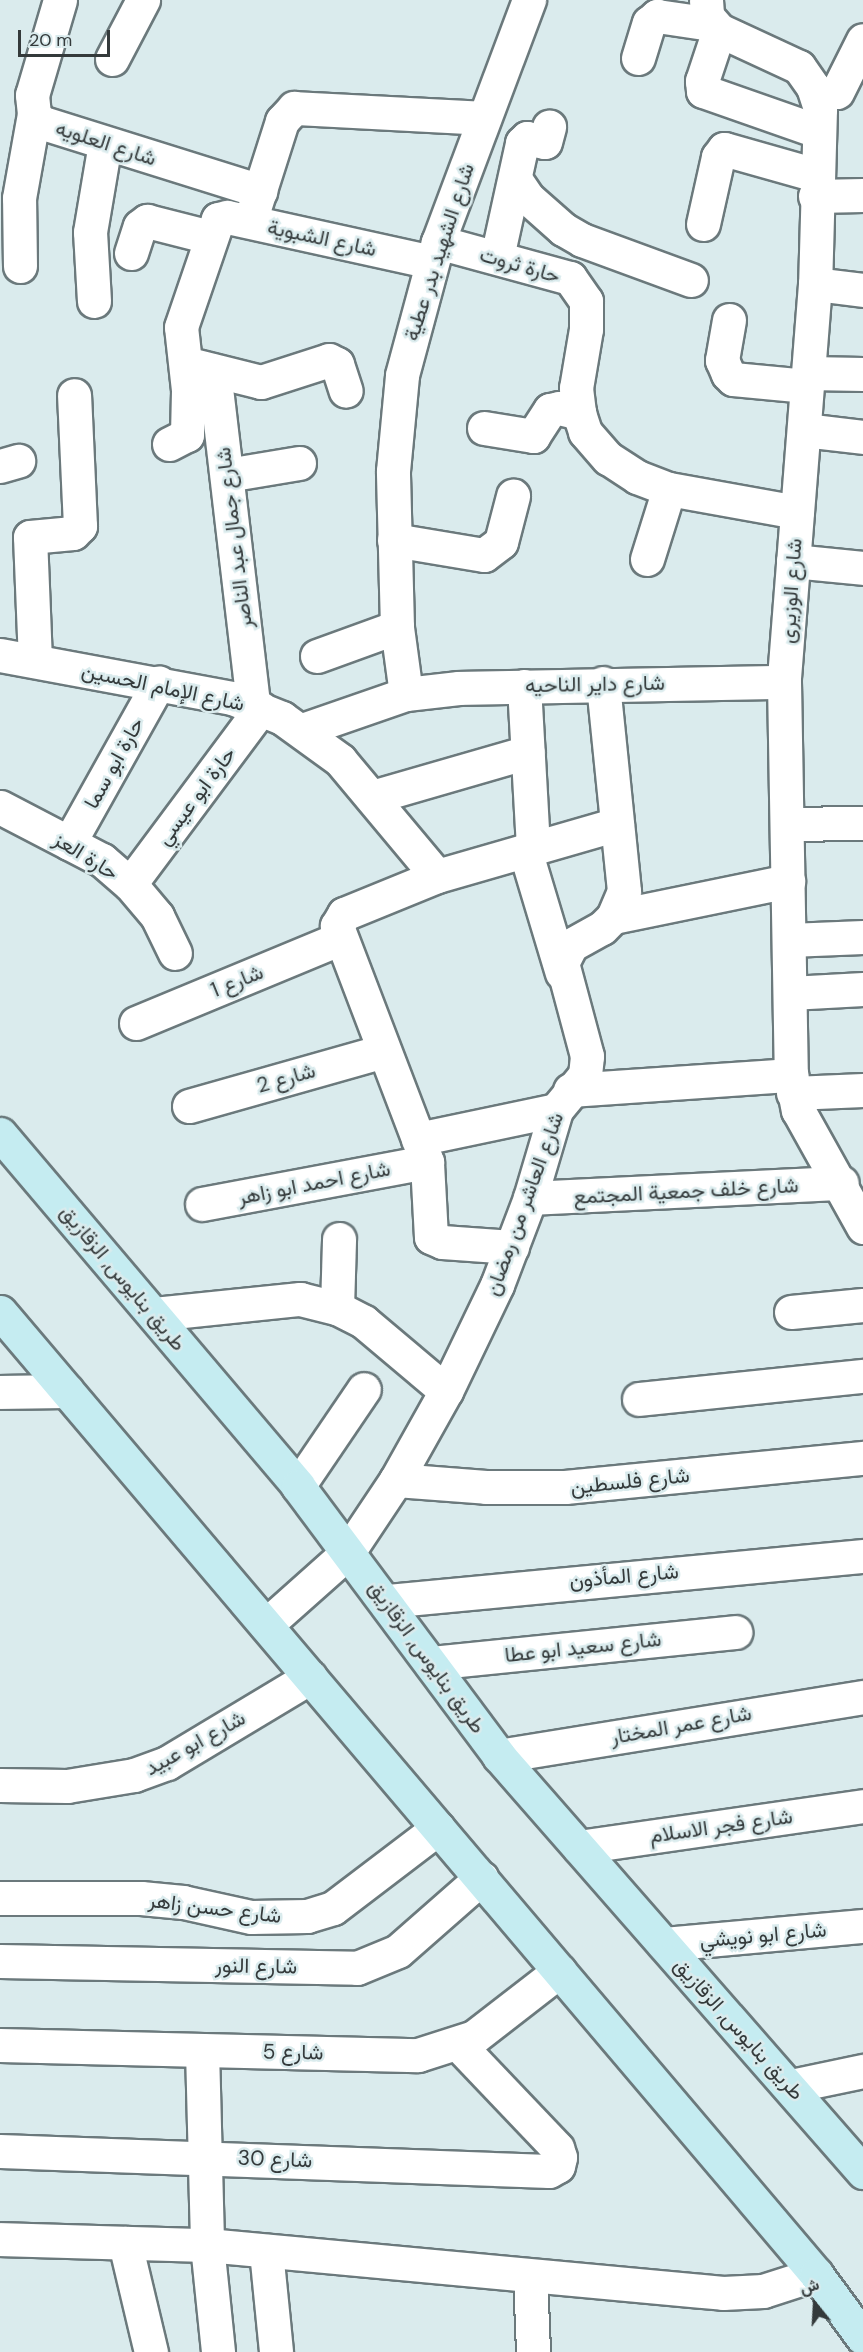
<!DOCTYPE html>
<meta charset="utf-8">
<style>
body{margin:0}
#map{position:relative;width:863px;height:2352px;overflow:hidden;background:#daebed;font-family:"DM Sans",Vazirmatn,sans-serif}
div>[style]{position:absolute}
.roads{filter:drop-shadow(2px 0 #6b797c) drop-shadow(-2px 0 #6b797c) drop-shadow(0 2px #6b797c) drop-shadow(0 -2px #6b797c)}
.street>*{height:33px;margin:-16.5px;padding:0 16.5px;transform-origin:16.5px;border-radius:16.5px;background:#fff}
.secondary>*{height:33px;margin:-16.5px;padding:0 16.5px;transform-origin:16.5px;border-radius:16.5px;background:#c5ecf1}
span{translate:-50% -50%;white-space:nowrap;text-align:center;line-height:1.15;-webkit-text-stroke:5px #daebed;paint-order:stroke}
.street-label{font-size:21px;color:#343a3b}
.north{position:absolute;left:785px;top:2274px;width:60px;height:60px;-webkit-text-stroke:4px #daebed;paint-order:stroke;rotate:342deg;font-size:16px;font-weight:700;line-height:24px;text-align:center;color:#343a3b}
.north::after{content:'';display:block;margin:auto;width:21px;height:27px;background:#343a3b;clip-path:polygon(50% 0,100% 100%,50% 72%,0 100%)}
.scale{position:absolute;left:18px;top:30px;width:92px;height:27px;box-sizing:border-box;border:3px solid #343a3b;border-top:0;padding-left:8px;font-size:18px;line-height:21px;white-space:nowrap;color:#343a3b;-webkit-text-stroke:4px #daebed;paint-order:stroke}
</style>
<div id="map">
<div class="roads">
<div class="street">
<i style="left:60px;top:0;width:99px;rotate:106.4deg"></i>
<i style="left:32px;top:95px;width:19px;rotate:84deg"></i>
<i style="left:34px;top:114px;width:10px;rotate:53deg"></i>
<i style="left:40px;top:122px;width:231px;rotate:17.4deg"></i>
<i style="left:706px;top:0;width:16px;rotate:86deg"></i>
<i style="left:707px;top:16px;width:18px;rotate:49deg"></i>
<i style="left:719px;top:30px;width:88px;rotate:24.8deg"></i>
<i style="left:799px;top:67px;width:24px;rotate:55deg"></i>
<i style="left:813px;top:87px;width:23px;rotate:72deg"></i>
<i style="left:820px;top:109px;width:175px;rotate:91.6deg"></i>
<i style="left:815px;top:284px;width:399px;rotate:94.5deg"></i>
<i style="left:784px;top:682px;width:393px;rotate:89deg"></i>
<i style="left:791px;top:1075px;width:36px;rotate:79deg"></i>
<i style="left:798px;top:1110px;width:134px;rotate:60.9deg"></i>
<i style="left:719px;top:30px;width:54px;rotate:108.4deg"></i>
<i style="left:702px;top:81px;width:10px;rotate:84deg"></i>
<i style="left:703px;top:91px;width:121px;rotate:19.3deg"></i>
<i style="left:638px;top:58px;width:37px;rotate:-73deg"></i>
<i style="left:649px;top:23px;width:11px;rotate:-41deg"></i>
<i style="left:657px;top:16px;width:56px;rotate:8.3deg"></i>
<i style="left:112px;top:59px;width:67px;rotate:-62.3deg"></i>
<i style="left:837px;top:92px;width:58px;rotate:-63.4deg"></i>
<i style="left:515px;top:179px;width:23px;rotate:56deg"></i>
<i style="left:528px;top:198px;width:47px;rotate:41.5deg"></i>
<i style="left:563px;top:229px;width:22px;rotate:30deg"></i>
<i style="left:582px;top:240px;width:116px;rotate:20.2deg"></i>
<i style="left:815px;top:196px;width:48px;rotate:-1.2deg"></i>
<i style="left:253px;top:212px;width:96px;rotate:-72.3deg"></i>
<i style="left:282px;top:121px;width:18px;rotate:-47deg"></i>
<i style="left:294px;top:108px;width:190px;rotate:3deg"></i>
<i style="left:703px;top:224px;width:69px;rotate:-77.4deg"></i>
<i style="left:718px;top:157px;width:10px;rotate:-53deg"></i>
<i style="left:724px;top:149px;width:96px;rotate:15.8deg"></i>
<i style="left:438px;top:242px;width:137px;rotate:15.3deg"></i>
<i style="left:570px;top:278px;width:28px;rotate:55deg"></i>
<i style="left:586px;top:301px;width:28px;rotate:90deg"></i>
<i style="left:586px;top:329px;width:60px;rotate:99.6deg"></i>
<i style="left:576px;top:388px;width:25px;rotate:83deg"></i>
<i style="left:579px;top:413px;width:20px;rotate:72deg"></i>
<i style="left:585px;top:432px;width:35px;rotate:49deg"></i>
<i style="left:608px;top:458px;width:35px;rotate:33deg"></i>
<i style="left:637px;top:477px;width:34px;rotate:21deg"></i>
<i style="left:669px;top:489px;width:130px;rotate:10.2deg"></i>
<i style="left:131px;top:253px;width:28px;rotate:-72deg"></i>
<i style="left:140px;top:226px;width:9px;rotate:-36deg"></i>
<i style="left:147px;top:221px;width:65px;rotate:14.3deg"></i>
<i style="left:497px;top:257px;width:117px;rotate:-77.6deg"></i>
<i style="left:522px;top:143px;width:7px;rotate:-45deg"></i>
<i style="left:527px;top:138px;width:18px;rotate:13deg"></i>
<i style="left:545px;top:142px;width:16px;rotate:-75deg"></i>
<i style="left:20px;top:266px;width:68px;rotate:-90.8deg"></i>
<i style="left:19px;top:198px;width:85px;rotate:-79.9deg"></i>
<i style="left:815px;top:284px;width:48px;rotate:7.1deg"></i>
<i style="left:94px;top:301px;width:69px;rotate:-93.3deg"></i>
<i style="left:90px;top:232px;width:90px;rotate:-80.4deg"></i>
<i style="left:729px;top:320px;width:41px;rotate:99.9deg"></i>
<i style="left:722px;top:360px;width:15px;rotate:67deg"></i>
<i style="left:728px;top:374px;width:7px;rotate:45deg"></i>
<i style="left:733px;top:379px;width:74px;rotate:5.4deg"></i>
<i style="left:197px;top:366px;width:66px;rotate:14deg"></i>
<i style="left:261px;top:382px;width:71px;rotate:-17.9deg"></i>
<i style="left:329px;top:360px;width:9px;rotate:27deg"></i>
<i style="left:337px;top:364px;width:28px;rotate:72deg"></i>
<i style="left:214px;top:371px;width:336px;rotate:83.3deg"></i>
<i style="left:808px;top:373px;width:55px;rotate:1deg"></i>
<i style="left:484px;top:428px;width:50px;rotate:9.3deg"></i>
<i style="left:533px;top:436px;width:31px;rotate:-57deg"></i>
<i style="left:550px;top:410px;width:9px;rotate:-13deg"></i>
<i style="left:559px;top:408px;width:21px;rotate:14deg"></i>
<i style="left:804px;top:430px;width:59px;rotate:6.8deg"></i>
<i style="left:169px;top:444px;width:20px;rotate:-27deg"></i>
<i style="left:187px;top:435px;width:45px;rotate:-88.7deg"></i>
<i style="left:188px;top:390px;width:63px;rotate:-96.3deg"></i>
<i style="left:181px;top:327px;width:114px;rotate:-71.1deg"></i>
<i style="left:218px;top:219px;width:9px;rotate:-13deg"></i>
<i style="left:227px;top:217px;width:209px;rotate:12.4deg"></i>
<i style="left:0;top:466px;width:19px;rotate:-16deg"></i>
<i style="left:227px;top:475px;width:73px;rotate:-9.5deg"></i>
<i style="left:394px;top:540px;width:91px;rotate:9.5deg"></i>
<i style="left:484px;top:555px;width:21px;rotate:-37deg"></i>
<i style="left:501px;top:542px;width:48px;rotate:-75.4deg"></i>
<i style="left:647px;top:559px;width:73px;rotate:-72.6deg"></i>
<i style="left:793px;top:561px;width:70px;rotate:5.7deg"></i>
<i style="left:0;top:655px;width:236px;rotate:10.5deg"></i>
<i style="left:232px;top:698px;width:54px;rotate:21.8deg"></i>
<i style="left:282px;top:718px;width:72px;rotate:35.9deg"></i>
<i style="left:340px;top:760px;width:151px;rotate:50.1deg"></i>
<i style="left:317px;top:656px;width:85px;rotate:-19.9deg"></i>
<i style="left:35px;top:661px;width:124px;rotate:-92.3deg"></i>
<i style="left:30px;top:537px;width:43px;rotate:-5.3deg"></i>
<i style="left:73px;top:533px;width:10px;rotate:-45deg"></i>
<i style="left:80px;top:526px;width:131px;rotate:-92.6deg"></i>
<i style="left:524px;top:686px;width:162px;rotate:86.8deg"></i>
<i style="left:406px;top:694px;width:68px;rotate:-97.7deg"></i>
<i style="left:397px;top:627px;width:156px;rotate:-91.5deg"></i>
<i style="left:393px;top:471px;width:96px;rotate:-84.6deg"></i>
<i style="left:402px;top:375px;width:138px;rotate:-74.9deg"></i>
<i style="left:438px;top:242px;width:259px;rotate:-69.4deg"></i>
<i style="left:302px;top:730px;width:110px;rotate:-19.1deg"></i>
<i style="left:406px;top:694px;width:53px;rotate:-6.5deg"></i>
<i style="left:459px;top:688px;width:325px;rotate:-1.1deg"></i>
<i style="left:372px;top:797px;width:162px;rotate:-16.1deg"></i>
<i style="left:0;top:807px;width:115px;rotate:27.5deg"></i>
<i style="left:102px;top:860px;width:37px;rotate:41deg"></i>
<i style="left:130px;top:884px;width:42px;rotate:49.8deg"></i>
<i style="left:157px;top:916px;width:41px;rotate:64.1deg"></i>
<i style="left:787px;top:824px;width:76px;rotate:-0.8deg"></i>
<i style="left:69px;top:843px;width:184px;rotate:-60.8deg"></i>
<i style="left:525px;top:850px;width:128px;rotate:73.3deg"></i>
<i style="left:130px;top:884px;width:219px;rotate:-53.3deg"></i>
<i style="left:613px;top:917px;width:179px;rotate:-11.6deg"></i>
<i style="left:789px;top:940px;width:74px;rotate:-2.3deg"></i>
<i style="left:790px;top:993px;width:73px;rotate:-3.1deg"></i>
<i style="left:136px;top:1023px;width:220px;rotate:-22.5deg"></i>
<i style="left:570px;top:1090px;width:222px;rotate:-3.9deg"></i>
<i style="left:793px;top:1093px;width:70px;rotate:-2.5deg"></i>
<i style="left:189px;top:1106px;width:202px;rotate:-15.8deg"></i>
<i style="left:418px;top:1139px;width:141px;rotate:-11.9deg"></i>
<i style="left:530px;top:1198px;width:312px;rotate:-2.8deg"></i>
<i style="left:202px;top:1204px;width:229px;rotate:-10.6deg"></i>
<i style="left:512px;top:1247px;width:70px;rotate:-175.9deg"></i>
<i style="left:442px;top:1242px;width:12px;rotate:-156deg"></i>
<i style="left:431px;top:1237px;width:75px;rotate:-93.1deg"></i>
<i style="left:427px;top:1162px;width:253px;rotate:-110.9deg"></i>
<i style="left:337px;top:926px;width:14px;rotate:-60deg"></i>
<i style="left:344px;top:914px;width:100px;rotate:-22.2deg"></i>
<i style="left:437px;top:876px;width:187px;rotate:-16.1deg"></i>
<i style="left:337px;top:1308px;width:69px;rotate:-88.3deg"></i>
<i style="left:791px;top:1312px;width:72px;rotate:-5.6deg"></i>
<i style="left:154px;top:1314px;width:147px;rotate:-5.9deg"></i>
<i style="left:300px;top:1299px;width:38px;rotate:14deg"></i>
<i style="left:337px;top:1308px;width:30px;rotate:27deg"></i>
<i style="left:364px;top:1322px;width:107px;rotate:40.1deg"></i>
<i style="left:0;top:1392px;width:67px;rotate:-0.9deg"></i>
<i style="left:639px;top:1399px;width:225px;rotate:-5.9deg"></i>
<i style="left:396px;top:1480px;width:90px;rotate:4.4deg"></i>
<i style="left:486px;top:1487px;width:79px"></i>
<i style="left:565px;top:1487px;width:299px;rotate:-5.6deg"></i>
<i style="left:298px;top:1486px;width:117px;rotate:-55.8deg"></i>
<i style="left:386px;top:1601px;width:479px;rotate:-5.4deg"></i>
<i style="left:266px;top:1625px;width:110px;rotate:-41.7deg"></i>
<i style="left:348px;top:1552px;width:87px;rotate:-56.3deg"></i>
<i style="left:396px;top:1480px;width:102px;rotate:-60.7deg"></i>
<i style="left:446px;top:1391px;width:118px;rotate:-64.3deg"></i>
<i style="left:497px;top:1285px;width:93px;rotate:-69.2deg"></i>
<i style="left:530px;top:1198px;width:92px;rotate:-73.5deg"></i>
<i style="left:556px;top:1110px;width:45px;rotate:-50.4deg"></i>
<i style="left:585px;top:1075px;width:19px;rotate:-84deg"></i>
<i style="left:587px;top:1056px;width:96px;rotate:-105deg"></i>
<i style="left:562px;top:963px;width:20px;rotate:-63deg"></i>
<i style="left:571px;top:945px;width:35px;rotate:-29deg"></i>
<i style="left:602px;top:928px;width:16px;rotate:-45deg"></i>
<i style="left:613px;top:917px;width:28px;rotate:-67deg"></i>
<i style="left:624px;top:891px;width:209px;rotate:-95.8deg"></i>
<i style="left:431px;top:1663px;width:306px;rotate:-5.8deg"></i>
<i style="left:499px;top:1756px;width:369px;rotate:-9.2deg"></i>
<i style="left:0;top:1785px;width:67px;rotate:0.9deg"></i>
<i style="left:67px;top:1786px;width:68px;rotate:-9.3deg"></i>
<i style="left:134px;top:1775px;width:35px;rotate:-20deg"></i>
<i style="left:167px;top:1763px;width:167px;rotate:-31deg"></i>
<i style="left:579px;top:1847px;width:287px;rotate:-8.2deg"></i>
<i style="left:0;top:1898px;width:141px"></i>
<i style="left:141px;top:1898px;width:42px;rotate:5.4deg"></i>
<i style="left:183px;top:1902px;width:70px;rotate:12.4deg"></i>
<i style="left:251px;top:1917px;width:56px;rotate:-1deg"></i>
<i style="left:307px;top:1916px;width:27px;rotate:-17deg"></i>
<i style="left:333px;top:1908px;width:132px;rotate:-37.3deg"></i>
<i style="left:664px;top:1944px;width:200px;rotate:-5.2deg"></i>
<i style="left:0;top:1961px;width:357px;rotate:1.1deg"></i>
<i style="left:357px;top:1968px;width:44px;rotate:-22.5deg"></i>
<i style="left:398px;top:1951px;width:111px;rotate:-41.3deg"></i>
<i style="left:0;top:2045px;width:418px;rotate:1.4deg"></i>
<i style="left:418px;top:2055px;width:59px;rotate:-17.8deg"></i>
<i style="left:474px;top:2037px;width:108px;rotate:-37.8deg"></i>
<i style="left:202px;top:2050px;width:195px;rotate:88.5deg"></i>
<i style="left:207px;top:2245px;width:108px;rotate:84.1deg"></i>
<i style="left:791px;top:2086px;width:74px;rotate:-11.8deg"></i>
<i style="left:0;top:2151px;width:549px;rotate:2.09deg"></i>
<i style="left:549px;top:2171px;width:10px;rotate:-29deg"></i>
<i style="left:558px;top:2166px;width:9px;rotate:-77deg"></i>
<i style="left:560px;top:2157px;width:9px;rotate:-108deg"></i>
<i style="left:557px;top:2148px;width:142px;rotate:-133.6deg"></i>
<i style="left:0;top:2239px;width:207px;rotate:1.7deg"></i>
<i style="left:207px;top:2245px;width:518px;rotate:5.31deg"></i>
<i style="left:723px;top:2293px;width:40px;rotate:-2.9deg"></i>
<i style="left:763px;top:2291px;width:56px;rotate:-17.8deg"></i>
<i style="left:125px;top:2243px;width:112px;rotate:76.6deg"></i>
<i style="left:266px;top:2251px;width:101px;rotate:84.3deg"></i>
<i style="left:530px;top:2276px;width:76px;rotate:87.7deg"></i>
</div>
<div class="secondary">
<i style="left:0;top:1134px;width:461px;rotate:49.7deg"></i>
<i style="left:298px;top:1486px;width:337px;rotate:53.3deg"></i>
<i style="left:499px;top:1756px;width:553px;rotate:48.81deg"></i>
<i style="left:0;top:1312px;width:1261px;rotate:49.69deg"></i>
<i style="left:816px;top:2274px;width:79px;rotate:53.7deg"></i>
</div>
</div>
<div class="street-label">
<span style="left:106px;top:143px;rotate:18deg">شارع العلويه</span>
<span style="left:322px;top:238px;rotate:12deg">شارع الشبوية</span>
<span style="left:439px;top:252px;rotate:-72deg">شارع الشهيد بدر عطية</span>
<span style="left:520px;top:265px;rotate:16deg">حارة ثروت</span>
<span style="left:234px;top:538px;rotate:-97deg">شارع جمال عبد الناصر</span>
<span style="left:791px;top:591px;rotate:-86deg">شارع الوزيرى</span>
<span style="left:595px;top:684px;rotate:-1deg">شارع داير الناحيه</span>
<span style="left:163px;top:687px;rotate:12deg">شارع الإمام الحسين</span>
<span style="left:114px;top:763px;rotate:-61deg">حارة ابو سما</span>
<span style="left:196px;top:796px;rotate:-53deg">حارة ابو عيسي</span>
<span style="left:86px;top:856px;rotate:32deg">حارة العز</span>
<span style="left:237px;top:981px;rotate:-22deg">شارع 1</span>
<span style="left:286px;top:1078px;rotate:-16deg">شارع 2</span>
<span style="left:314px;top:1183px;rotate:-11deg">شارع احمد ابو زاهر</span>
<span style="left:686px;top:1191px;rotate:-3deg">شارع خلف جمعية المجتمع</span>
<span style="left:524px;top:1204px;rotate:-70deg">شارع العاشر من رمضان</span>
<span style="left:123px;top:1278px;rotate:50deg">طريق بنايوس, الزقازيق</span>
<span style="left:630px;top:1481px;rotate:-6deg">شارع فلسطين</span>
<span style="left:624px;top:1576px;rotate:-5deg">شارع المأذون</span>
<span style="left:583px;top:1647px;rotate:-6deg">شارع سعيد ابو عطا</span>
<span style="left:427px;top:1657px;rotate:54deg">طريق بنايوس, الزقازيق</span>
<span style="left:681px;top:1725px;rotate:-10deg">شارع عمر المختار</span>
<span style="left:195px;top:1743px;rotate:-29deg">شارع ابو عبيد</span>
<span style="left:721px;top:1826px;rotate:-8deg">شارع فجر الاسلام</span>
<span style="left:215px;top:1908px;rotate:7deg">شارع حسن زاهر</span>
<span style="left:763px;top:1935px;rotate:-5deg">شارع ابو نويشي</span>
<span style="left:256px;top:1966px;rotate:1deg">شارع النور</span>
<span style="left:739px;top:2029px;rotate:48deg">طريق بنايوس, الزقازيق</span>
<span style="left:293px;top:2052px;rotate:1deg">شارع 5</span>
<span style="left:275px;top:2159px;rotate:2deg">شارع 30</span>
</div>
<div class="north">ش</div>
<div class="scale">20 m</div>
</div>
